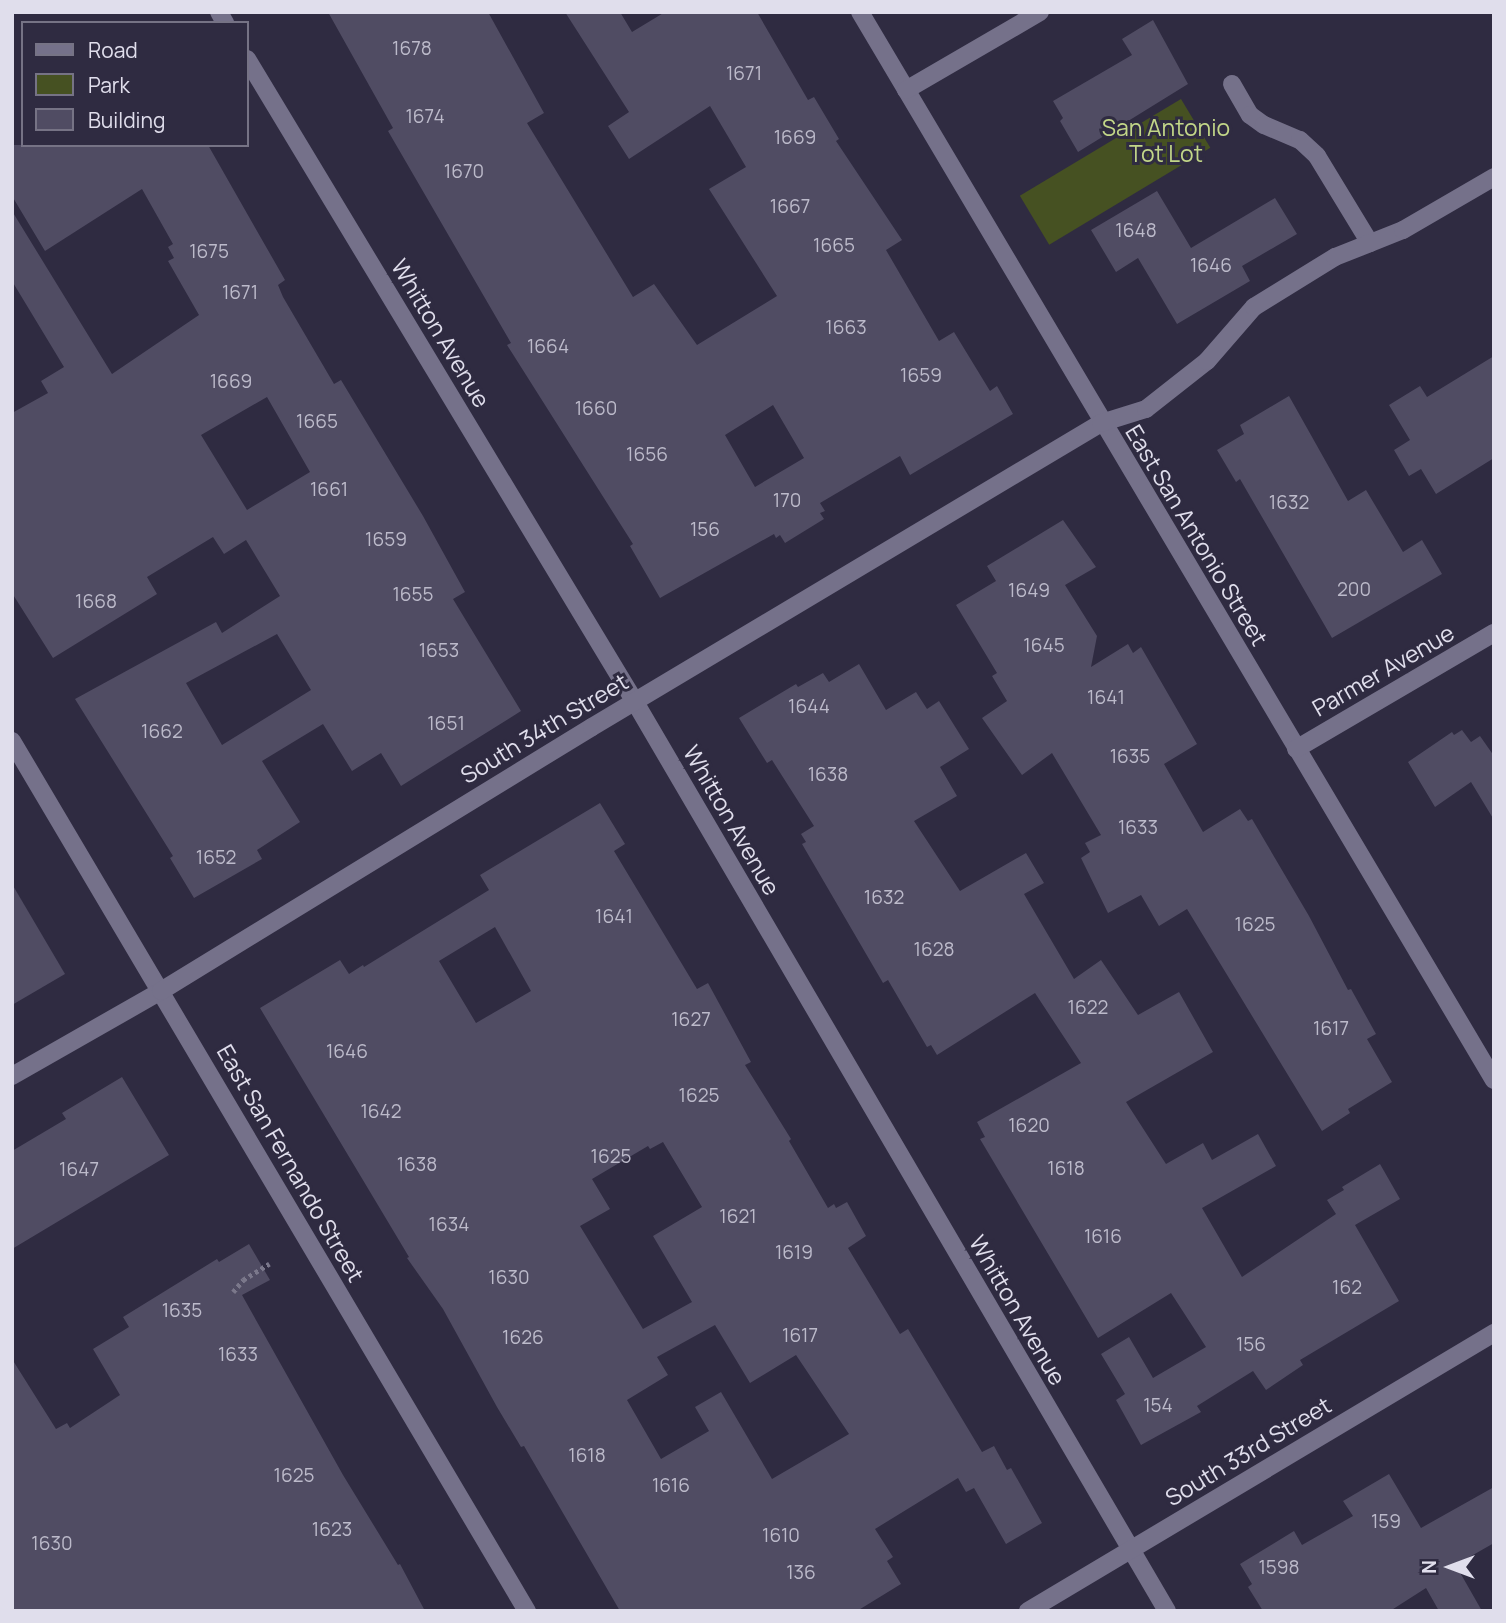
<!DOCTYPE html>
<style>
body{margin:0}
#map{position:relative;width:1506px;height:1623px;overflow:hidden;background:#2f2b41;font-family:Manrope,sans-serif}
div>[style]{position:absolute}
.green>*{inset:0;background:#465122;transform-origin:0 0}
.building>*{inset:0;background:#504c63}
.path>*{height:4.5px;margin-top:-2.25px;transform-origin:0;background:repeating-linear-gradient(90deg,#7b788b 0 3.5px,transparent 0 7px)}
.minor>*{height:18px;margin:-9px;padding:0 9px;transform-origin:9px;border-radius:9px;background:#75718a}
span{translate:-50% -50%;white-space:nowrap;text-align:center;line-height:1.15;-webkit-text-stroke:6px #2f2b41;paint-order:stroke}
.number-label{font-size:19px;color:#bcbaca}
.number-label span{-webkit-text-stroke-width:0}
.park-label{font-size:23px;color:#c2d688}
.street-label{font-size:23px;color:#e0deec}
.frame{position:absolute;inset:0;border:14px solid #e0deec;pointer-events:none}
.legend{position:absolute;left:21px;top:21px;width:228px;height:126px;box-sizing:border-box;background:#2f2b41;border:2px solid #767385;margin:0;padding:9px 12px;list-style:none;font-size:21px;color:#e0deec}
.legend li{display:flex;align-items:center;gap:14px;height:35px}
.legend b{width:35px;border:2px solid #767385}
.north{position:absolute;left:1415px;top:1532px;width:70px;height:70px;-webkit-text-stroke:5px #2f2b41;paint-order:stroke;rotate:270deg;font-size:19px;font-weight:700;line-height:28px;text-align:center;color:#e0deec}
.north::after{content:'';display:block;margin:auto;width:24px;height:32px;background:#e0deec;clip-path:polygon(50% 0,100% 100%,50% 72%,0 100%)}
</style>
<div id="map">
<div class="green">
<i style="left:1181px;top:99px;width:57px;height:188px;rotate:59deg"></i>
</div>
<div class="building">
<i style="clip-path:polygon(evenodd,328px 12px,488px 12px,544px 113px,527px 123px,633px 297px,654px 284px,697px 345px,777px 296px,709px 189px,746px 167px,710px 106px,629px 159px,608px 126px,629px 112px,565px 12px,620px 12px,632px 32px,665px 12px,757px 12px,808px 100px,814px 97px,839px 139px,836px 141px,902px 240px,886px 250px,939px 341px,954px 332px,990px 391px,997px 386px,1013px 414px,910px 475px,900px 456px,820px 503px,825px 511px,820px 513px,824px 519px,785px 543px,780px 535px,776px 538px,774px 534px,660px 598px,630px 546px,633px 544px,507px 345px,511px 343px,388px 131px,393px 128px,328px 12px,773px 405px,804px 458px,755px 487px,725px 435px,773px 405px)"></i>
<i style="clip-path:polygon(1153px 20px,1188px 84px,1078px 152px,1060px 121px,1063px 118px,1053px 101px,1132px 55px,1122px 39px)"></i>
<i style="clip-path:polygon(evenodd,12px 145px,208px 145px,285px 280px,278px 285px,283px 297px,334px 384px,341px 380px,423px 516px,465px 592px,453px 599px,521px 711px,401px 786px,381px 753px,352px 771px,323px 724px,262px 761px,300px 822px,257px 850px,262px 859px,194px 898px,170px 858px,173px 856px,75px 699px,216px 622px,222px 633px,280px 596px,246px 540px,224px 554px,213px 537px,147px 577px,157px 594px,53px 658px,12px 593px,12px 413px,48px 393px,41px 381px,64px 367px,12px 281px,12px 211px,112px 374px,199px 315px,168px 261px,174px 258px,168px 247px,173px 244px,142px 189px,45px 251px,12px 196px,12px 145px,267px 397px,310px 472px,247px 510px,201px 435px,267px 397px,12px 145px,277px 634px,311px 690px,222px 745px,186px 683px,277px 634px)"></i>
<i style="clip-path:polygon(1157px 191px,1191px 248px,1275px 198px,1297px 234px,1242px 266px,1250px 281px,1177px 324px,1138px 258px,1116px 272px,1091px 230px)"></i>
<i style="clip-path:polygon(1494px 356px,1494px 458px,1436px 494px,1421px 469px,1409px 476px,1394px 450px,1410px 440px,1389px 405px,1420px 386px,1427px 397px)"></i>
<i style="clip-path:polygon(1289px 396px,1348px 501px,1366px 490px,1403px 552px,1422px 540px,1442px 574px,1332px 638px,1240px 479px,1236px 482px,1217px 450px,1244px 434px,1240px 425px)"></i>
<i style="clip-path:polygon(1063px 520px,1096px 567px,1065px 585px,1097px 636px,1091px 667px,1128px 644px,1133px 653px,1141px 647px,1197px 744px,1164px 764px,1203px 832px,1240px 809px,1248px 821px,1252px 819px,1309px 916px,1348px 990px,1351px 989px,1376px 1034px,1367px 1039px,1392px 1082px,1348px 1109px,1350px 1113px,1322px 1131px,1187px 909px,1159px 926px,1141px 895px,1108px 913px,1081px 858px,1090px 852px,1085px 843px,1101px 835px,1052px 753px,1022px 775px,982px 718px,1007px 701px,992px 676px,997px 673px,956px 605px,996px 581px,987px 566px)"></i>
<i style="clip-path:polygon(859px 664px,886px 710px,916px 692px,927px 709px,939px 701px,969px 749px,940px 767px,957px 796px,914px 821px,960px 891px,1026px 853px,1044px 883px,1024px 894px,1074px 979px,1101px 960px,1138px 1015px,1179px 992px,1213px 1052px,1126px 1102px,1166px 1164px,1203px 1143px,1212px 1160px,1258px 1134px,1276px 1166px,1202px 1208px,1242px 1277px,1336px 1214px,1327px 1200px,1344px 1190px,1342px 1187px,1380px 1164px,1400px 1199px,1355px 1225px,1399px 1301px,1300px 1360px,1303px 1365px,1266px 1390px,1253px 1371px,1197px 1406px,1201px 1412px,1141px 1445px,1116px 1400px,1125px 1394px,1101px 1354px,1129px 1337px,1153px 1378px,1206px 1347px,1171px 1293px,1098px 1338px,980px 1139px,985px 1137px,977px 1122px,1081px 1063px,1035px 993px,937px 1055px,931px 1045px,927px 1047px,888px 980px,883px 983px,802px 844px,806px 842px,801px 834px,814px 826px,772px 760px,767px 763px,739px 718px,796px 684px,798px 687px,823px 673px,829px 682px)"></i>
<i style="clip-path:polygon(1462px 730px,1471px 742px,1480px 736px,1494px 756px,1494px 820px,1471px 782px,1435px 807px,1408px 762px,1452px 732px,1454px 735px)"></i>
<i style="clip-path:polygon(evenodd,600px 803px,625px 844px,614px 851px,697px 989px,708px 983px,751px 1062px,745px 1065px,791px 1139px,789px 1141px,828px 1208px,834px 1204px,836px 1208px,847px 1202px,866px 1236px,848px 1248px,900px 1334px,908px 1329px,982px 1452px,994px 1446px,1007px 1470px,1011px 1468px,1042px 1523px,1006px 1544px,974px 1488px,966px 1492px,958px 1478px,875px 1529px,893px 1557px,887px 1561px,901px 1584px,857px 1611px,620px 1611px,524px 1446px,521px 1447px,497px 1407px,443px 1309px,407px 1258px,409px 1257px,260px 1008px,340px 960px,349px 974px,363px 965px,364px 967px,489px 890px,480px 875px,600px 803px,495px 927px,531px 991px,476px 1023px,439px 961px,495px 927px,600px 803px,663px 1142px,702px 1207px,653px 1236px,692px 1302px,643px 1329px,580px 1226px,610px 1209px,592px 1179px,648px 1146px,650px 1149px,663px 1142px,600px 803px,715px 1325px,750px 1383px,796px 1355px,849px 1434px,772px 1479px,721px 1392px,695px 1407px,709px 1431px,661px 1459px,627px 1400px,668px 1375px,657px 1357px,715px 1325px)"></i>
<i style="clip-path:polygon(12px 884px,65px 974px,12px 1005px)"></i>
<i style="clip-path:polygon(122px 1077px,169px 1155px,12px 1249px,12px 1151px,66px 1119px,62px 1113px)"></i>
<i style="clip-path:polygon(249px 1244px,270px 1280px,242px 1295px,343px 1475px,398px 1565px,400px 1564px,425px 1611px,12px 1611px,12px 1359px,56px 1429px,67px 1423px,70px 1428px,120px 1395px,93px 1349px,129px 1327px,123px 1317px,217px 1259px,219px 1262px)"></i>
<i style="clip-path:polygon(1389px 1474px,1421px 1528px,1494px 1487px,1494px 1543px,1459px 1563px,1462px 1567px,1458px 1569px,1482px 1611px,1439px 1611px,1426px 1588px,1390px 1611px,1263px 1611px,1248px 1587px,1252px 1584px,1240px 1564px,1294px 1531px,1302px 1545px,1353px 1516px,1343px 1501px)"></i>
</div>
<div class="path">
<i style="left:233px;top:1292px;width:16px;rotate:-50deg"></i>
<i style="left:243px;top:1280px;width:31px;rotate:-32deg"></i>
</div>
<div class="minor">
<i style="left:219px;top:12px;width:13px;rotate:61deg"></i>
<i style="left:860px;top:12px;width:1242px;rotate:59.31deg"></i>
<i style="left:247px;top:59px;width:751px;rotate:58.89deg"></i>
<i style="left:635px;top:702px;width:1053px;rotate:59.66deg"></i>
<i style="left:1232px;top:84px;width:36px;rotate:60deg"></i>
<i style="left:1250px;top:115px;width:17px;rotate:36deg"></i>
<i style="left:1264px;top:125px;width:39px;rotate:23deg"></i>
<i style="left:1300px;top:140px;width:23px;rotate:43deg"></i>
<i style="left:1317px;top:156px;width:102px;rotate:58.7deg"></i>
<i style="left:906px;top:90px;width:155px;rotate:-30.2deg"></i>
<i style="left:12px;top:741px;width:1011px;rotate:59.38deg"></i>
<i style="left:1296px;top:749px;width:229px;rotate:-30.4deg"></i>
<i style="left:12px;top:1076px;width:172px;rotate:-29.7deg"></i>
<i style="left:161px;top:991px;width:505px;rotate:-31.49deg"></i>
<i style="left:592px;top:727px;width:593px;rotate:-30.85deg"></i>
<i style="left:1101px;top:423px;width:47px;rotate:-17.3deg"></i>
<i style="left:1146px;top:409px;width:78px;rotate:-38.2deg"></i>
<i style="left:1207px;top:361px;width:72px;rotate:-49deg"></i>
<i style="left:1254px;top:307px;width:95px;rotate:-31.7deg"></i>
<i style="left:1335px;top:257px;width:73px;rotate:-21.7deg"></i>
<i style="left:1403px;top:230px;width:105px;rotate:-30.2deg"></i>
<i style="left:1028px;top:1611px;width:543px;rotate:-30.82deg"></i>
</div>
<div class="number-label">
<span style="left:412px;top:49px">1678</span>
<span style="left:744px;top:74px">1671</span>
<span style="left:425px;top:117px">1674</span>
<span style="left:795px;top:138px">1669</span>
<span style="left:464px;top:172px">1670</span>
<span style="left:790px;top:207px">1667</span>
<span style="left:1136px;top:231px">1648</span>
<span style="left:834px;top:246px">1665</span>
<span style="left:209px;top:252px">1675</span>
<span style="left:1211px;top:266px">1646</span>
<span style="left:240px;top:293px">1671</span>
<span style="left:846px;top:328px">1663</span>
<span style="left:548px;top:347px">1664</span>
<span style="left:921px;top:376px">1659</span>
<span style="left:231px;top:382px">1669</span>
<span style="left:596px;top:409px">1660</span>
<span style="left:317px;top:422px">1665</span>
<span style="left:647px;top:455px">1656</span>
<span style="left:329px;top:490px">1661</span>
<span style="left:787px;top:501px">170</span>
<span style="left:1289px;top:503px">1632</span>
<span style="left:705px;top:530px">156</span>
<span style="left:386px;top:540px">1659</span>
<span style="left:1354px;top:590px">200</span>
<span style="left:1029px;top:591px">1649</span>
<span style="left:413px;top:595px">1655</span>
<span style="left:96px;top:602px">1668</span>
<span style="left:1044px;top:646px">1645</span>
<span style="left:439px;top:651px">1653</span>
<span style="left:1106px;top:698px">1641</span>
<span style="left:809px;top:707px">1644</span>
<span style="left:446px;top:724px">1651</span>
<span style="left:162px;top:732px">1662</span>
<span style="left:1130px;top:757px">1635</span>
<span style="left:828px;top:775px">1638</span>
<span style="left:1138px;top:828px">1633</span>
<span style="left:216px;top:858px">1652</span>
<span style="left:884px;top:898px">1632</span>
<span style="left:614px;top:917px">1641</span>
<span style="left:1255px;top:925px">1625</span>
<span style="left:934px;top:950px">1628</span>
<span style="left:1088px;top:1008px">1622</span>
<span style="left:691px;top:1020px">1627</span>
<span style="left:1331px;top:1029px">1617</span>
<span style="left:347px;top:1052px">1646</span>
<span style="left:699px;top:1096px">1625</span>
<span style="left:381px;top:1112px">1642</span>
<span style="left:1029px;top:1126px">1620</span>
<span style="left:611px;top:1157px">1625</span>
<span style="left:417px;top:1165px">1638</span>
<span style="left:1066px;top:1169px">1618</span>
<span style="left:79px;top:1170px">1647</span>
<span style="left:738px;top:1217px">1621</span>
<span style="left:449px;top:1225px">1634</span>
<span style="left:1103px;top:1237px">1616</span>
<span style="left:794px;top:1253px">1619</span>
<span style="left:509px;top:1278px">1630</span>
<span style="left:1347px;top:1288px">162</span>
<span style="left:182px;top:1311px">1635</span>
<span style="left:800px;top:1336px">1617</span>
<span style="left:523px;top:1338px">1626</span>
<span style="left:1251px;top:1345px">156</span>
<span style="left:238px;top:1355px">1633</span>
<span style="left:1158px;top:1406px">154</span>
<span style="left:587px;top:1456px">1618</span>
<span style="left:294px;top:1476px">1625</span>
<span style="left:671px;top:1486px">1616</span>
<span style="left:1386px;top:1522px">159</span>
<span style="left:332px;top:1530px">1623</span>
<span style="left:781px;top:1536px">1610</span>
<span style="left:52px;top:1544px">1630</span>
<span style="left:1279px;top:1568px">1598</span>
<span style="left:801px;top:1573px">136</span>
</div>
<div class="park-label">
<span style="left:1166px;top:140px">San Antonio<br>Tot Lot</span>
</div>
<div class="street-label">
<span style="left:441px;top:333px;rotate:59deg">Whitton Avenue</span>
<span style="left:1197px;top:535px;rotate:59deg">East San Antonio Street</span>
<span style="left:1383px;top:670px;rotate:-30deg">Parmer Avenue</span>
<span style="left:544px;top:728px;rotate:-31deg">South 34th Street</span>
<span style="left:732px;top:820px;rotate:60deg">Whitton Avenue</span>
<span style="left:291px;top:1163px;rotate:60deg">East San Fernando Street</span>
<span style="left:1018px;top:1310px;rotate:60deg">Whitton Avenue</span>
<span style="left:1248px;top:1451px;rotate:-31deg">South 33rd Street</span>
</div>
<div class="frame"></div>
<ul class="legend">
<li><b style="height:9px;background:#75718a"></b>Road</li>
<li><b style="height:19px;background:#465122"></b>Park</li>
<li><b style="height:19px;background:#504c63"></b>Building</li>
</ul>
<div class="north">N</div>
</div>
